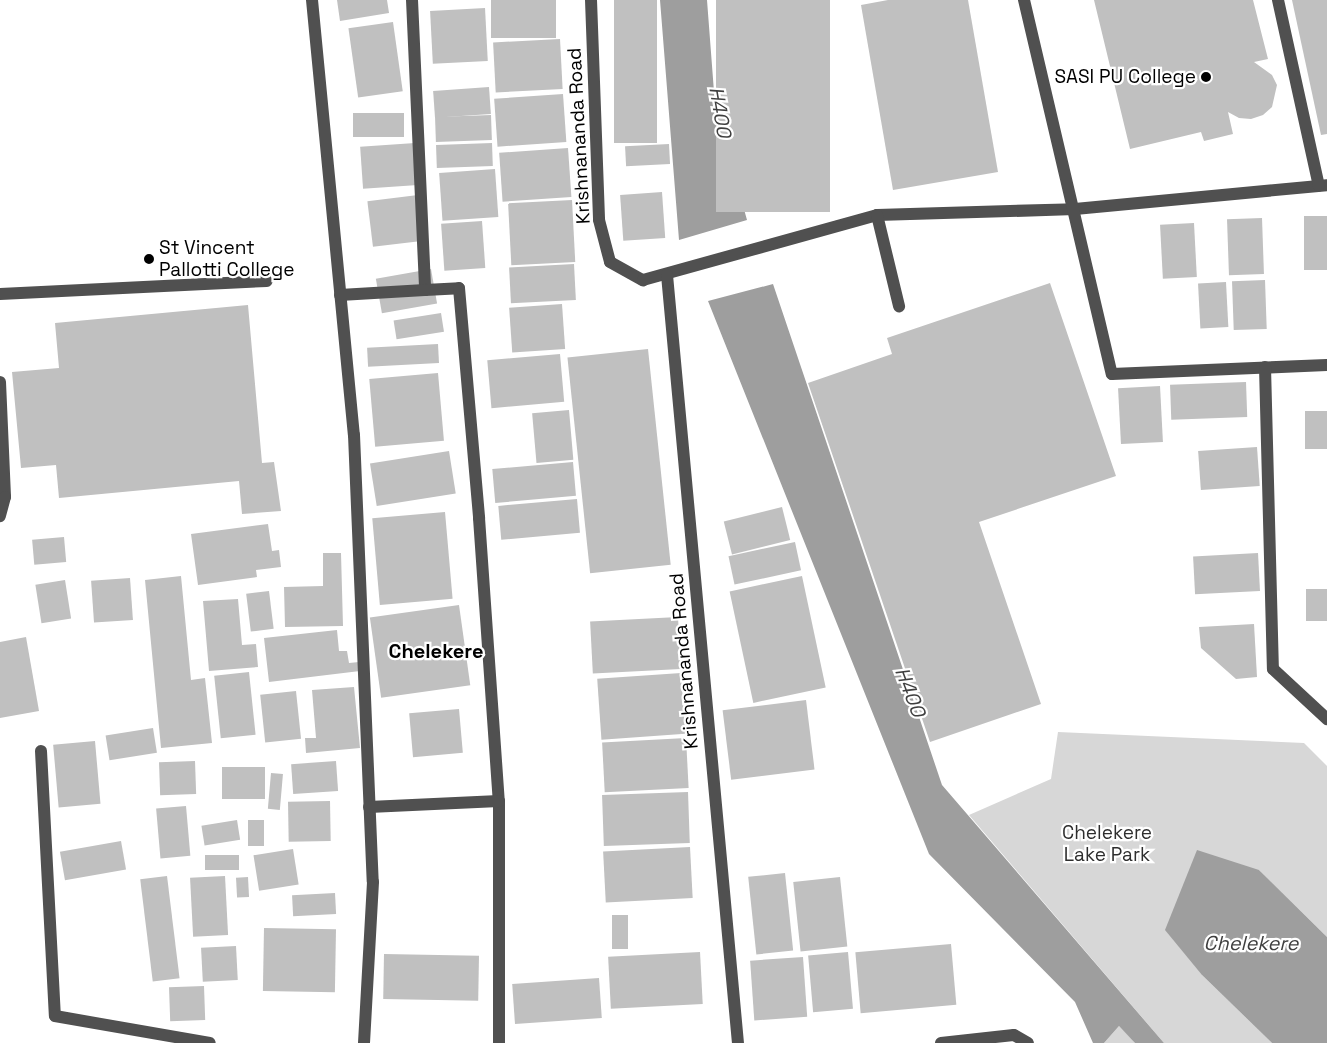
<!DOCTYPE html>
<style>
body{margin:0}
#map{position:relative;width:1327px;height:1043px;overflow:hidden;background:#fff;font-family:"Space Grotesk",sans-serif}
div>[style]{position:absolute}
.green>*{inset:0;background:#d7d7d7}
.water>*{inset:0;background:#9e9e9e}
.building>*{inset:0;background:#c0c0c0;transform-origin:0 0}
.minor>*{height:12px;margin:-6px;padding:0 6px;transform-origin:6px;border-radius:6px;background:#505050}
.dots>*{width:14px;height:14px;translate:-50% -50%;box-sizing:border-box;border:2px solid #fff;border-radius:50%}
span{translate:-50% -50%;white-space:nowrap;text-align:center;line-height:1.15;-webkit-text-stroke:4.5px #fff;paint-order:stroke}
.poi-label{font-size:19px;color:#000}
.right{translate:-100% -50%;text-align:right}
.left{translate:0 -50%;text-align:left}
.street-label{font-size:19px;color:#000}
.park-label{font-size:19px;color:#2e2e2e}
.water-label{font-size:20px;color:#3f3f3f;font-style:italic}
.neighbourhood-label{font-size:20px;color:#000;font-weight:700}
</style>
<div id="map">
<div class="green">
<i style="clip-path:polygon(1058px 732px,1304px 743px,1327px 766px,1327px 937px,1259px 870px,1202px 975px,1272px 1043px,1164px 1043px,969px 815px,1051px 779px)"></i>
<i style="clip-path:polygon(1119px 1026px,1131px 1038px,1135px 1043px,1104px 1043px)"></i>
</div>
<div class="water">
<i style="clip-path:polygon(660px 0,707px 0,715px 105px,747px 220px,679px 240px)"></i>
<i style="clip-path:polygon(773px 284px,942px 785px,1164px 1043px,1135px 1043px,1119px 1026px,1104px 1043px,1093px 1043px,1075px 1002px,929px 854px,708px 301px)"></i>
<i style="clip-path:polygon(1197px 850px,1259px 870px,1327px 937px,1327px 1043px,1272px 1043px,1202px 975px,1165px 930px)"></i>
</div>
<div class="building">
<i style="clip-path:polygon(337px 0,387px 0,389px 13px,340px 21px)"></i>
<i style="left:491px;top:0;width:65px;height:38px"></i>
<i style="left:614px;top:0;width:43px;height:143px"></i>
<i style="left:716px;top:0;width:114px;height:212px"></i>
<i style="clip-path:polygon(888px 0,968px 0,998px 172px,893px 190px,861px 5px)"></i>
<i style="clip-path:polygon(1094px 0,1253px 0,1268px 59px,1254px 62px,1272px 75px,1277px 85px,1272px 107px,1263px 115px,1251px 119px,1239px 118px,1228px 112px,1233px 134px,1204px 141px,1201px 132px,1130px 149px)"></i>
<i style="clip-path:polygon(1292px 0,1327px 0,1327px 134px,1321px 135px)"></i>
<i style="left:485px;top:8px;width:53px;height:55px;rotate:87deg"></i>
<i style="left:393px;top:22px;width:70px;height:45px;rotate:82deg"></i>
<i style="left:560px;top:39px;width:50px;height:67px;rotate:87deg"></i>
<i style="left:489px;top:87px;width:27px;height:56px;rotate:86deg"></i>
<i style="left:563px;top:94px;width:48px;height:69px;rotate:86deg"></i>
<i style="left:404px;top:113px;width:24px;height:51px;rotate:90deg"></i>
<i style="left:491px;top:115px;width:25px;height:56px;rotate:88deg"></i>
<i style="left:415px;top:143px;width:42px;height:55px;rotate:86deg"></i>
<i style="left:492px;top:143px;width:23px;height:56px;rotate:88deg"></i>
<i style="left:669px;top:144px;width:20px;height:44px;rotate:87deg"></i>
<i style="left:568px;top:148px;width:49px;height:69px;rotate:86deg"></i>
<i style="left:495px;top:169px;width:48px;height:56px;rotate:86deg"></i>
<i style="left:662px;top:192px;width:46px;height:42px;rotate:86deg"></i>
<i style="left:418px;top:195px;width:46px;height:51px;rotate:83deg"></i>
<i style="left:572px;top:200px;width:62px;height:64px;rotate:87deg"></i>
<i style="left:1327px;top:216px;width:54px;height:23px;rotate:90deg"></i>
<i style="left:1262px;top:218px;width:56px;height:35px;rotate:88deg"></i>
<i style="left:482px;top:221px;width:47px;height:41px;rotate:86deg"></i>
<i style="left:1194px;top:223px;width:54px;height:34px;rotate:87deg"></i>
<i style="left:574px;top:264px;width:36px;height:65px;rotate:87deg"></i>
<i style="left:431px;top:269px;width:35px;height:56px;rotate:80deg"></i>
<i style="left:1265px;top:280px;width:49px;height:33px;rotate:88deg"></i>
<i style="left:1226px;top:282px;width:45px;height:28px;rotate:87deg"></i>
<i style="clip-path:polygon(1050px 283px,1116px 476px,979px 522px,1041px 704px,930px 742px,808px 383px,892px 354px,887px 338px)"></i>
<i style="left:562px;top:304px;width:45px;height:53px;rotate:86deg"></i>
<i style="clip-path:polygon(248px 305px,262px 463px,274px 462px,281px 511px,242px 514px,239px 481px,59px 498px,56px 465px,21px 468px,12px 372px,59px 368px,55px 323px)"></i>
<i style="left:441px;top:313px;width:19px;height:48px;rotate:81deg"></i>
<i style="left:438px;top:344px;width:19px;height:71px;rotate:87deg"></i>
<i style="left:648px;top:349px;width:217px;height:81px;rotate:84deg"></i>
<i style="left:560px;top:354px;width:48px;height:73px;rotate:85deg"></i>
<i style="left:438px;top:373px;width:68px;height:69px;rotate:85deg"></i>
<i style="left:1246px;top:382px;width:35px;height:76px;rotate:88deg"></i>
<i style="left:1160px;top:386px;width:56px;height:42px;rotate:87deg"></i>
<i style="left:569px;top:410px;width:50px;height:37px;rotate:85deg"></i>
<i style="left:1327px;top:411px;width:38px;height:22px;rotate:90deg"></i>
<i style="left:1257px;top:447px;width:39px;height:59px;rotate:86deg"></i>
<i style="left:449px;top:451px;width:43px;height:80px;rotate:81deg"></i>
<i style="left:573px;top:462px;width:34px;height:81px;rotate:85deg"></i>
<i style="left:577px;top:499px;width:34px;height:79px;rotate:85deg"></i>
<i style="left:782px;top:507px;width:34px;height:60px;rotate:76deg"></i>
<i style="left:445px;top:512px;width:87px;height:73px;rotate:85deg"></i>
<i style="clip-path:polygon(268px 524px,272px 551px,279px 550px,281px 567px,256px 570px,257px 577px,198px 585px,191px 534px)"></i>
<i style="left:64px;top:537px;width:25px;height:32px;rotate:85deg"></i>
<i style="left:795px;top:542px;width:29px;height:68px;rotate:78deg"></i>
<i style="clip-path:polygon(323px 553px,341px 553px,343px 626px,285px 627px,284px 587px,323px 586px)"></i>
<i style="left:1258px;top:553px;width:38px;height:65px;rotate:87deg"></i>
<i style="clip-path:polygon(181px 576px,191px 680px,205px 678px,212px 743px,161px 748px,145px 580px)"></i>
<i style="left:802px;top:576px;width:114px;height:74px;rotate:78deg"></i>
<i style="left:130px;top:578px;width:42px;height:39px;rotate:86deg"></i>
<i style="left:65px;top:580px;width:39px;height:30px;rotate:81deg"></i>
<i style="left:1327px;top:589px;width:32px;height:21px;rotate:90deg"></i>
<i style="left:269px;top:591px;width:38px;height:23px;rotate:83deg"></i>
<i style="clip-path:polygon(238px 599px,242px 645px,256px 644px,258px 667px,209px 671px,203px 601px)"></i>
<i style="left:459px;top:605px;width:81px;height:90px;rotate:82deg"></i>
<i style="left:678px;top:617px;width:52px;height:88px;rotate:87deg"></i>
<i style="clip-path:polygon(1254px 624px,1257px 677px,1236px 679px,1201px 648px,1199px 627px)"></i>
<i style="clip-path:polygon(337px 630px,339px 651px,347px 651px,349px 663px,359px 662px,360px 671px,269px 682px,264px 638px)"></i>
<i style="clip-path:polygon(26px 637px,39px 711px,0 718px,0 642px)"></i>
<i style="left:249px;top:672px;width:63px;height:35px;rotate:84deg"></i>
<i style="left:681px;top:673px;width:61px;height:84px;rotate:86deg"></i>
<i style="clip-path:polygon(354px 687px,360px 748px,306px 753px,305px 738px,316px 738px,312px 690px)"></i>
<i style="left:296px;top:691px;width:48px;height:36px;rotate:84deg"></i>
<i style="left:806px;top:700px;width:70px;height:84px;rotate:83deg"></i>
<i style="left:459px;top:709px;width:44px;height:50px;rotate:85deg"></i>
<i style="left:153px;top:728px;width:25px;height:48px;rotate:81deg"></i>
<i style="left:686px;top:738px;width:50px;height:84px;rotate:87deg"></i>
<i style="left:95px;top:741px;width:63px;height:42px;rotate:85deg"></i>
<i style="left:195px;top:761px;width:33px;height:36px;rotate:88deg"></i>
<i style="left:336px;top:761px;width:30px;height:45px;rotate:86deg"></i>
<i style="left:265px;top:767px;width:32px;height:43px;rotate:90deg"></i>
<i style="left:271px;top:773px;width:12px;height:36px;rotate:5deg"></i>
<i style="left:688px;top:792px;width:51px;height:86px;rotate:88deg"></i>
<i style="left:330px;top:801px;width:40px;height:42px;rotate:89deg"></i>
<i style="left:186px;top:806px;width:50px;height:30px;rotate:85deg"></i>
<i style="left:237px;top:820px;width:20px;height:36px;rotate:81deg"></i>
<i style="left:248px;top:820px;width:16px;height:26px"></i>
<i style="left:121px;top:841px;width:29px;height:62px;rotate:80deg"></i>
<i style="left:690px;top:847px;width:51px;height:87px;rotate:87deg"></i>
<i style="left:293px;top:849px;width:36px;height:40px;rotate:81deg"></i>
<i style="left:239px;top:855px;width:15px;height:34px;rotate:90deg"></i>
<i style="left:785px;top:873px;width:78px;height:37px;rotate:84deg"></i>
<i style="left:167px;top:876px;width:103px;height:27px;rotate:83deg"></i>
<i style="left:225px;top:876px;width:59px;height:35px;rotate:87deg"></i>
<i style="left:248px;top:877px;width:20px;height:12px;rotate:87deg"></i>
<i style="left:840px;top:877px;width:70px;height:47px;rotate:84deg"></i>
<i style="left:335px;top:893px;width:21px;height:43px;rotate:87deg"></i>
<i style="left:612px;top:915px;width:16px;height:34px"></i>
<i style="left:264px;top:928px;width:72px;height:63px;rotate:1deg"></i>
<i style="left:951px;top:944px;width:61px;height:96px;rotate:85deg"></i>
<i style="left:236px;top:946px;width:34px;height:35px;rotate:87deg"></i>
<i style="left:700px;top:952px;width:52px;height:92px;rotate:87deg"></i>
<i style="left:848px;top:952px;width:57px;height:40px;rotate:85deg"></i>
<i style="left:384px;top:954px;width:95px;height:45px;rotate:1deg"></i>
<i style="left:803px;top:957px;width:60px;height:53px;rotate:86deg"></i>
<i style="left:599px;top:978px;width:40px;height:87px;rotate:86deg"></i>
<i style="left:204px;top:986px;width:34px;height:35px;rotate:88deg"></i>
</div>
<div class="minor">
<i style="left:312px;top:0;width:437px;rotate:84.5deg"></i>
<i style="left:354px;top:435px;width:447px;rotate:87.6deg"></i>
<i style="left:373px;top:882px;width:161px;rotate:93.2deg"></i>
<i style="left:412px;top:0;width:290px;rotate:87.4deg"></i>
<i style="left:425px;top:290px;width:34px;rotate:-3deg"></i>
<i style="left:459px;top:288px;width:231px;rotate:85deg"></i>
<i style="left:479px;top:518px;width:284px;rotate:86deg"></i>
<i style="left:499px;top:801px;width:242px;rotate:90deg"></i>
<i style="left:591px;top:0;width:220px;rotate:87.9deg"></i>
<i style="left:599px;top:220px;width:43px;rotate:75.3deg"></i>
<i style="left:610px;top:262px;width:38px;rotate:29deg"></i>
<i style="left:643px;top:280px;width:243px;rotate:-15.5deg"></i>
<i style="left:877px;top:215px;width:198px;rotate:-1.7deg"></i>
<i style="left:1075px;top:209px;width:253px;rotate:-5.4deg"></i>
<i style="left:1024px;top:0;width:384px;rotate:76.8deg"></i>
<i style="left:1112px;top:374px;width:215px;rotate:-2.4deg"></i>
<i style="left:1278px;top:0;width:190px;rotate:77.6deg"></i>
<i style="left:877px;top:215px;width:94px;rotate:76.4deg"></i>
<i style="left:667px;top:275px;width:771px;rotate:84.72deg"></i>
<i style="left:0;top:294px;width:267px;rotate:-2.8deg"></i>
<i style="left:340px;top:295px;width:85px;rotate:-3.4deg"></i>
<i style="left:1265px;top:367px;width:302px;rotate:88.5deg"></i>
<i style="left:1273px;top:669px;width:74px;rotate:42.8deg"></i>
<i style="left:0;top:382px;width:115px;rotate:87.5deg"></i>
<i style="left:5px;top:497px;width:20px;rotate:105deg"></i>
<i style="left:41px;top:751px;width:265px;rotate:87deg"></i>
<i style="left:55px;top:1016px;width:157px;rotate:9.9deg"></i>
<i style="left:369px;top:807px;width:130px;rotate:-2.6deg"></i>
<i style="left:941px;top:1043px;width:73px;rotate:-6.3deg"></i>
<i style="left:1014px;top:1035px;width:16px;rotate:30deg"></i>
</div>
<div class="dots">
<i style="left:1206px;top:77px;background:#000"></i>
<i style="left:149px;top:259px;background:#000"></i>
</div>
<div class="poi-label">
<span class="right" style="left:1196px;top:77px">SASI PU College</span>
<span class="left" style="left:159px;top:259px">St Vincent<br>Pallotti College</span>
</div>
<div class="street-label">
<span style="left:579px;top:136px;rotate:-93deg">Krishnananda Road</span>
<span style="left:684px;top:661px;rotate:-95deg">Krishnananda Road</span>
</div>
<div class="park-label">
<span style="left:1107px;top:844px">Chelekere<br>Lake Park</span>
</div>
<div class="water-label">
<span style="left:720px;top:112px;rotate:80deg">H400</span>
<span style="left:910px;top:692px;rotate:69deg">H400</span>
<span style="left:1251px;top:943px">Chelekere</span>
</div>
<div class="neighbourhood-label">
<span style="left:436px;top:651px">Chelekere</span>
</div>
</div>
